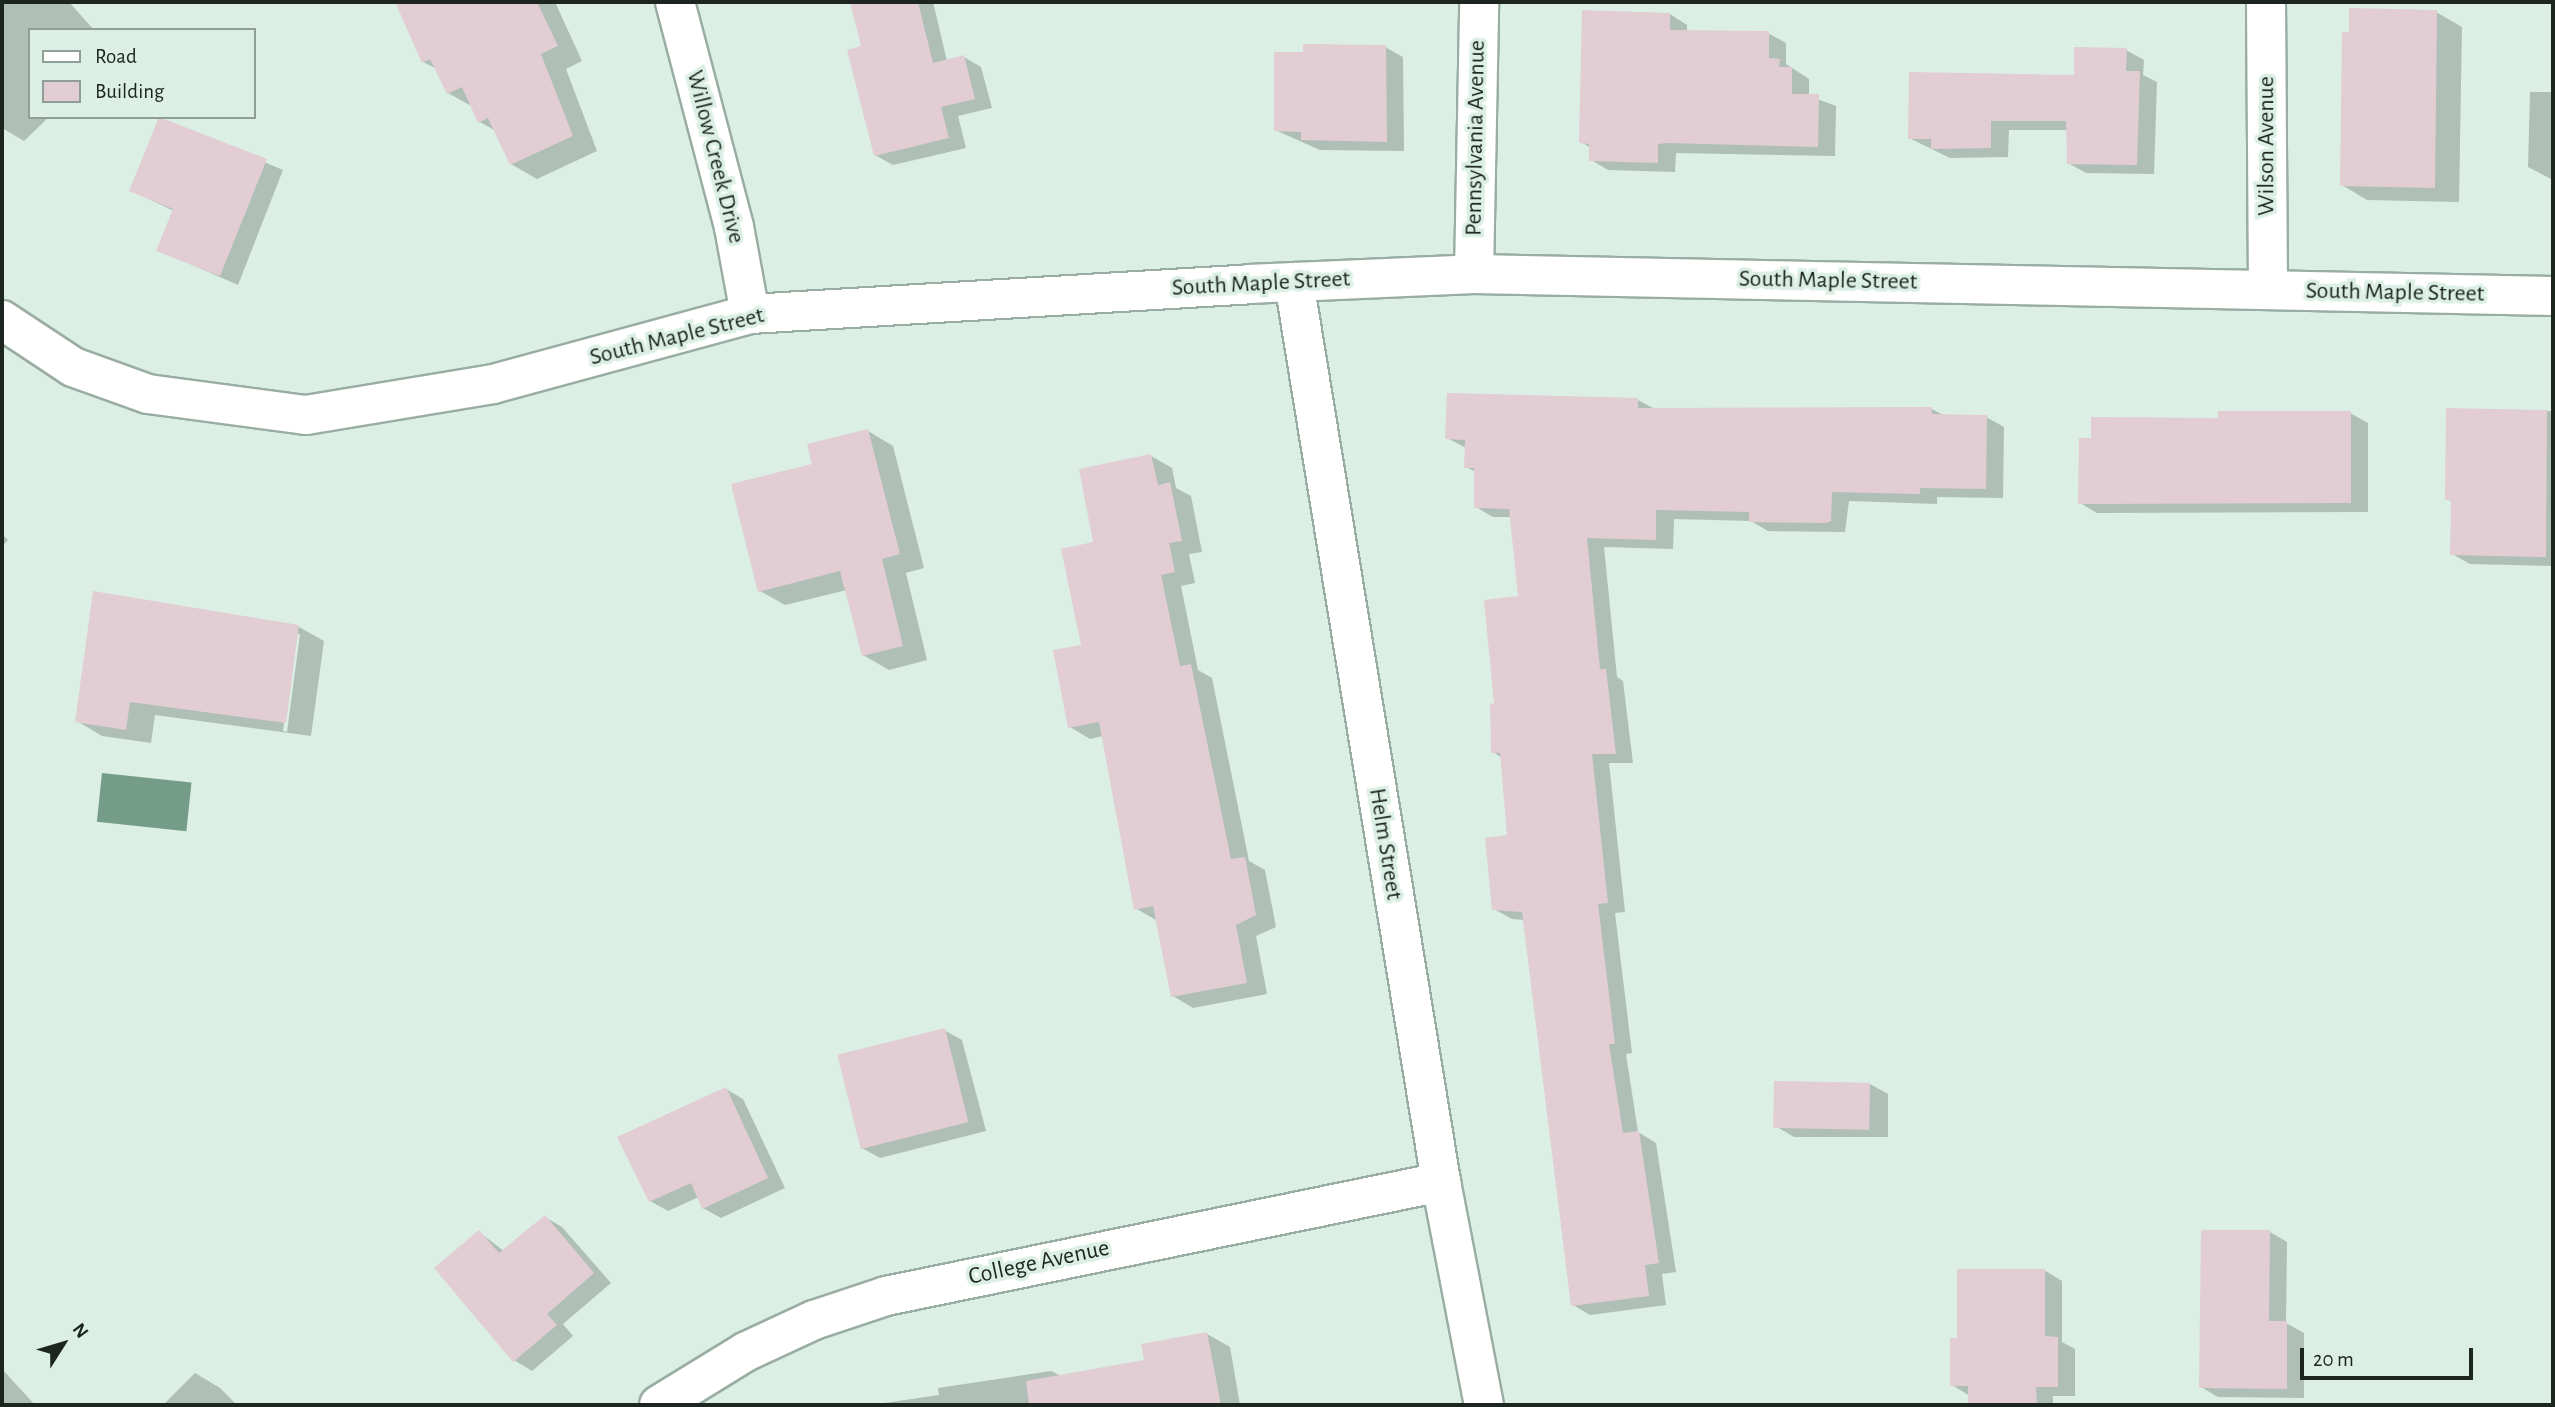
<!DOCTYPE html>
<style>
body{margin:0}
#map{position:relative;width:2555px;height:1407px;overflow:hidden;background:#dbefe4;font-family:"Alegreya Sans",sans-serif}
div>[style]{position:absolute}
.water>*{inset:0;background:#759c88;transform-origin:0 0}
.shadow>*{inset:0;background:#0003}
.building>*{inset:0;background:#e2cdd5;transform-origin:0 0}
.roads{filter:drop-shadow(2px 0 #9aada2) drop-shadow(-2px 0 #9aada2) drop-shadow(0 2px #9aada2) drop-shadow(0 -2px #9aada2)}
.minor>*{height:38px;margin:-19px;padding:0 19px;transform-origin:19px;border-radius:19px;background:#fff}
span{translate:-50% -50%;white-space:nowrap;text-align:center;line-height:1.15;-webkit-text-stroke:7px #dbefe4;paint-order:stroke}
.street-label{font-size:24px;color:#1d2521}
.frame{position:absolute;inset:0;border:4px solid #1d2521;pointer-events:none}
.legend{position:absolute;left:28px;top:28px;width:228px;height:91px;box-sizing:border-box;background:#dbefe4;border:2px solid #8f9e96;margin:0;padding:9px 12px;list-style:none;font-size:21px;color:#1d2521}
.legend li{display:flex;align-items:center;gap:14px;height:35px}
.legend b{width:35px;border:2px solid #8f9e96}
.north{position:absolute;left:28px;top:1309px;width:70px;height:70px;-webkit-text-stroke:5px #dbefe4;paint-order:stroke;rotate:53deg;font-size:19px;font-weight:700;line-height:28px;text-align:center;color:#1d2521}
.north::after{content:'';display:block;margin:auto;width:24px;height:32px;background:#1d2521;clip-path:polygon(50% 0,100% 100%,50% 72%,0 100%)}
.scale{position:absolute;left:2300px;top:1348px;width:173px;height:32px;box-sizing:border-box;border:4px solid #1d2521;border-top:0;padding-left:9px;font-size:21px;line-height:24px;white-space:nowrap;color:#1d2521;-webkit-text-stroke:5px #dbefe4;paint-order:stroke}
</style>
<div id="map">
<div class="water">
<i style="left:102px;top:773px;width:90px;height:49px;rotate:6deg"></i>
</div>
<div class="shadow">
<i style="clip-path:polygon(2px 2px,69px 2px,94px 30px,30px 30px,30px 117px,49px 117px,24px 141px,2px 128px)"></i>
<i style="clip-path:polygon(405px 2px,555px 2px,582px 61px,566px 69px,597px 151px,537px 179px,511px 164px,496px 131px,480px 122px,473px 107px,448px 93px,437px 69px,423px 62px,399px 5px)"></i>
<i style="clip-path:polygon(852px 2px,933px 2px,947px 61px,964px 57px,981px 67px,992px 108px,958px 116px,966px 148px,893px 165px,875px 155px,863px 48px)"></i>
<i style="clip-path:polygon(2436px 12px,2462px 27px,2459px 202px,2367px 200px,2342px 185px)"></i>
<i style="clip-path:polygon(1670px 14px,1687px 25px,1687px 32px,1768px 33px,1786px 43px,1786px 64px,1809px 79px,1809px 96px,1836px 106px,1835px 156px,1676px 153px,1675px 172px,1608px 170px,1591px 160px,1591px 148px,1581px 142px)"></i>
<i style="clip-path:polygon(1385px 47px,1403px 57px,1404px 151px,1320px 150px,1275px 130px,1305px 54px)"></i>
<i style="clip-path:polygon(2126px 50px,2144px 60px,2143px 75px,2157px 82px,2154px 174px,2086px 173px,2068px 163px,2068px 130px,2009px 130px,2008px 157px,1950px 158px,1909px 138px,2076px 77px)"></i>
<i style="clip-path:polygon(2530px 92px,2553px 92px,2553px 180px,2528px 167px)"></i>
<i style="clip-path:polygon(161px 118px,283px 170px,238px 285px,158px 250px,174px 211px,132px 191px)"></i>
<i style="clip-path:polygon(1638px 400px,1655px 409px,1932px 409px,1945px 416px,1986px 417px,2004px 427px,2003px 498px,1937px 497px,1937px 504px,1849px 501px,1845px 532px,1768px 531px,1751px 521px,1674px 519px,1673px 549px,1604px 547px,1617px 677px,1623px 681px,1633px 763px,1609px 763px,1625px 912px,1615px 913px,1632px 1053px,1626px 1054px,1638px 1132px,1656px 1143px,1676px 1272px,1662px 1274px,1666px 1305px,1590px 1315px,1573px 1305px,1525px 920px,1512px 919px,1494px 909px,1509px 837px,1502px 758px,1493px 752px,1496px 705px,1520px 597px,1512px 517px,1493px 517px,1476px 507px,1476px 472px,1466px 467px,1466px 448px,1447px 438px)"></i>
<i style="clip-path:polygon(2448px 410px,2553px 411px,2553px 566px,2470px 564px,2452px 554px,2453px 502px,2447px 499px)"></i>
<i style="clip-path:polygon(2350px 413px,2368px 423px,2368px 512px,2097px 513px,2080px 503px,2219px 420px)"></i>
<i style="clip-path:polygon(868px 431px,893px 446px,924px 568px,906px 573px,927px 660px,889px 670px,863px 655px,847px 590px,785px 605px,760px 591px,814px 465px)"></i>
<i style="clip-path:polygon(1151px 456px,1172px 468px,1176px 488px,1191px 496px,1202px 552px,1189px 554px,1195px 583px,1181px 586px,1198px 670px,1212px 678px,1249px 861px,1265px 870px,1276px 927px,1256px 936px,1267px 994px,1193px 1008px,1173px 996px,1156px 920px,1135px 908px,1103px 736px,1090px 739px,1070px 727px,1095px 544px)"></i>
<i style="clip-path:polygon(2px 534px,8px 540px,2px 547px)"></i>
<i style="clip-path:polygon(evenodd,95px 593px,299px 627px,324px 641px,311px 736px,155px 715px,151px 743px,102px 736px,77px 721px,95px 593px,296px 634px,300px 634px,287px 732px,283px 731px,296px 634px)"></i>
<i style="clip-path:polygon(944px 1030px,962px 1040px,986px 1131px,880px 1158px,862px 1148px)"></i>
<i style="clip-path:polygon(1870px 1084px,1888px 1094px,1888px 1137px,1794px 1137px,1777px 1127px)"></i>
<i style="clip-path:polygon(726px 1089px,743px 1099px,785px 1188px,721px 1218px,703px 1208px,699px 1197px,668px 1211px,650px 1201px)"></i>
<i style="clip-path:polygon(545px 1217px,562px 1227px,611px 1283px,563px 1324px,573px 1336px,532px 1371px,514px 1360px,479px 1232px,504px 1251px)"></i>
<i style="clip-path:polygon(2270px 1232px,2287px 1242px,2286px 1323px,2304px 1333px,2304px 1398px,2218px 1397px,2201px 1387px)"></i>
<i style="clip-path:polygon(2044px 1270px,2062px 1281px,2062px 1342px,2075px 1349px,2075px 1396px,2053px 1396px,2053px 1405px,1970px 1405px,1970px 1396px,1952px 1385px,1959px 1339px)"></i>
<i style="clip-path:polygon(1207px 1334px,1230px 1347px,1240px 1405px,870px 1405px,939px 1395px,938px 1388px,1051px 1371px,1061px 1376px,1146px 1361px)"></i>
<i style="clip-path:polygon(2px 1369px,35px 1405px,2px 1405px)"></i>
<i style="clip-path:polygon(195px 1373px,220px 1388px,237px 1405px,163px 1405px)"></i>
</div>
<div class="building">
<i style="clip-path:polygon(395px 2px,537px 2px,558px 46px,541px 54px,573px 136px,510px 165px,488px 118px,478px 123px,462px 87px,447px 94px,430px 59px,422px 63px)"></i>
<i style="clip-path:polygon(850px 2px,918px 2px,933px 63px,964px 55px,975px 99px,941px 107px,949px 138px,874px 156px,847px 50px,861px 46px)"></i>
<i style="clip-path:polygon(2349px 8px,2437px 10px,2435px 188px,2340px 186px,2342px 32px,2349px 32px)"></i>
<i style="clip-path:polygon(1582px 10px,1670px 13px,1670px 30px,1769px 31px,1769px 58px,1780px 59px,1779px 67px,1792px 67px,1792px 94px,1819px 94px,1818px 147px,1667px 143px,1658px 144px,1658px 163px,1589px 161px,1589px 144px,1579px 143px)"></i>
<i style="clip-path:polygon(1303px 44px,1386px 45px,1387px 142px,1301px 140px,1301px 132px,1274px 131px,1274px 52px,1303px 52px)"></i>
<i style="clip-path:polygon(2074px 47px,2127px 48px,2126px 71px,2140px 71px,2137px 165px,2067px 164px,2066px 121px,1991px 121px,1991px 148px,1931px 149px,1931px 139px,1908px 139px,1909px 72px,2074px 75px)"></i>
<i style="clip-path:polygon(159px 117px,267px 159px,220px 276px,156px 251px,173px 209px,129px 191px)"></i>
<i style="clip-path:polygon(1447px 393px,1638px 398px,1638px 408px,1932px 407px,1932px 414px,1987px 415px,1986px 489px,1920px 488px,1920px 494px,1832px 492px,1831px 521px,1826px 523px,1749px 522px,1749px 512px,1656px 510px,1656px 540px,1587px 538px,1600px 669px,1606px 669px,1616px 754px,1592px 754px,1608px 903px,1598px 904px,1615px 1044px,1609px 1044px,1623px 1133px,1639px 1131px,1659px 1263px,1645px 1265px,1649px 1296px,1571px 1306px,1522px 912px,1492px 910px,1485px 838px,1507px 835px,1500px 753px,1491px 753px,1490px 703px,1494px 704px,1484px 600px,1518px 596px,1509px 509px,1474px 508px,1474px 468px,1464px 468px,1465px 440px,1445px 439px)"></i>
<i style="clip-path:polygon(2446px 408px,2547px 410px,2546px 557px,2450px 555px,2451px 500px,2445px 500px)"></i>
<i style="clip-path:polygon(2218px 411px,2351px 411px,2351px 503px,2078px 504px,2079px 438px,2091px 438px,2091px 417px,2218px 418px)"></i>
<i style="clip-path:polygon(868px 429px,900px 554px,882px 559px,903px 646px,862px 656px,840px 571px,758px 592px,731px 484px,812px 464px,807px 444px)"></i>
<i style="clip-path:polygon(1151px 454px,1158px 485px,1170px 482px,1182px 541px,1169px 543px,1175px 572px,1161px 575px,1180px 666px,1191px 664px,1231px 859px,1245px 857px,1256px 915px,1236px 925px,1247px 983px,1171px 997px,1153px 906px,1134px 910px,1099px 722px,1068px 728px,1053px 650px,1081px 645px,1061px 549px,1093px 542px,1079px 469px)"></i>
<i style="clip-path:polygon(93px 591px,299px 625px,286px 723px,130px 702px,126px 730px,75px 722px)"></i>
<i style="left:945px;top:1028px;width:97px;height:111px;rotate:76deg"></i>
<i style="left:1774px;top:1081px;width:96px;height:47px;rotate:1deg"></i>
<i style="clip-path:polygon(726px 1087px,768px 1178px,702px 1209px,691px 1183px,649px 1202px,617px 1137px)"></i>
<i style="clip-path:polygon(545px 1215px,594px 1273px,547px 1314px,557px 1325px,513px 1362px,434px 1268px,479px 1230px,499px 1253px)"></i>
<i style="clip-path:polygon(2201px 1230px,2270px 1230px,2269px 1321px,2287px 1321px,2287px 1389px,2199px 1388px)"></i>
<i style="clip-path:polygon(1957px 1269px,2045px 1269px,2045px 1336px,2058px 1337px,2058px 1387px,2036px 1387px,2037px 1405px,1968px 1405px,1968px 1386px,1950px 1386px,1950px 1338px,1957px 1338px)"></i>
<i style="clip-path:polygon(1207px 1332px,1221px 1405px,1029px 1405px,1026px 1381px,1144px 1360px,1141px 1344px)"></i>
</div>
<div class="roads">
<div class="minor">
<i style="left:675px;top:2px;width:233px;rotate:75.3deg"></i>
<i style="left:734px;top:227px;width:88px;rotate:79.6deg"></i>
<i style="left:2266px;top:2px;width:288px;rotate:89.6deg"></i>
<i style="left:1474px;top:274px;width:272px;rotate:-88.9deg"></i>
<i style="left:1294px;top:282px;width:912px;rotate:80.72deg"></i>
<i style="left:1441px;top:1182px;width:227px;rotate:79.1deg"></i>
<i style="left:2px;top:320px;width:85px;rotate:33.5deg"></i>
<i style="left:73px;top:367px;width:80px;rotate:19.8deg"></i>
<i style="left:148px;top:394px;width:159px;rotate:7.6deg"></i>
<i style="left:306px;top:415px;width:190px;rotate:-9.4deg"></i>
<i style="left:493px;top:384px;width:266px;rotate:-15.2deg"></i>
<i style="left:750px;top:314px;width:499px;rotate:-3.4deg"></i>
<i style="left:1248px;top:284px;width:226px;rotate:-2.5deg"></i>
<i style="left:1474px;top:274px;width:1079px;rotate:1.17deg"></i>
<i style="left:659px;top:1405px;width:101px;rotate:-31.6deg"></i>
<i style="left:745px;top:1352px;width:76px;rotate:-24.9deg"></i>
<i style="left:814px;top:1320px;width:76px;rotate:-18.4deg"></i>
<i style="left:886px;top:1296px;width:567px;rotate:-11.61deg"></i>
</div>
</div>
<div class="street-label">
<span style="left:1476px;top:138px;rotate:-89deg">Pennsylvania Avenue</span>
<span style="left:2267px;top:146px;rotate:-90deg">Wilson Avenue</span>
<span style="left:715px;top:157px;rotate:76deg">Willow Creek Drive</span>
<span style="left:1828px;top:281px;rotate:1deg">South Maple Street</span>
<span style="left:1261px;top:284px;rotate:-3deg">South Maple Street</span>
<span style="left:2395px;top:293px;rotate:1deg">South Maple Street</span>
<span style="left:677px;top:337px;rotate:-14deg">South Maple Street</span>
<span style="left:1385px;top:844px;rotate:81deg">Helm Street</span>
<span style="left:1039px;top:1263px;rotate:-12deg">College Avenue</span>
</div>
<div class="frame"></div>
<ul class="legend">
<li><b style="height:9px;background:#fff"></b>Road</li>
<li><b style="height:19px;background:#e2cdd5"></b>Building</li>
</ul>
<div class="north">N</div>
<div class="scale">20 m</div>
</div>
